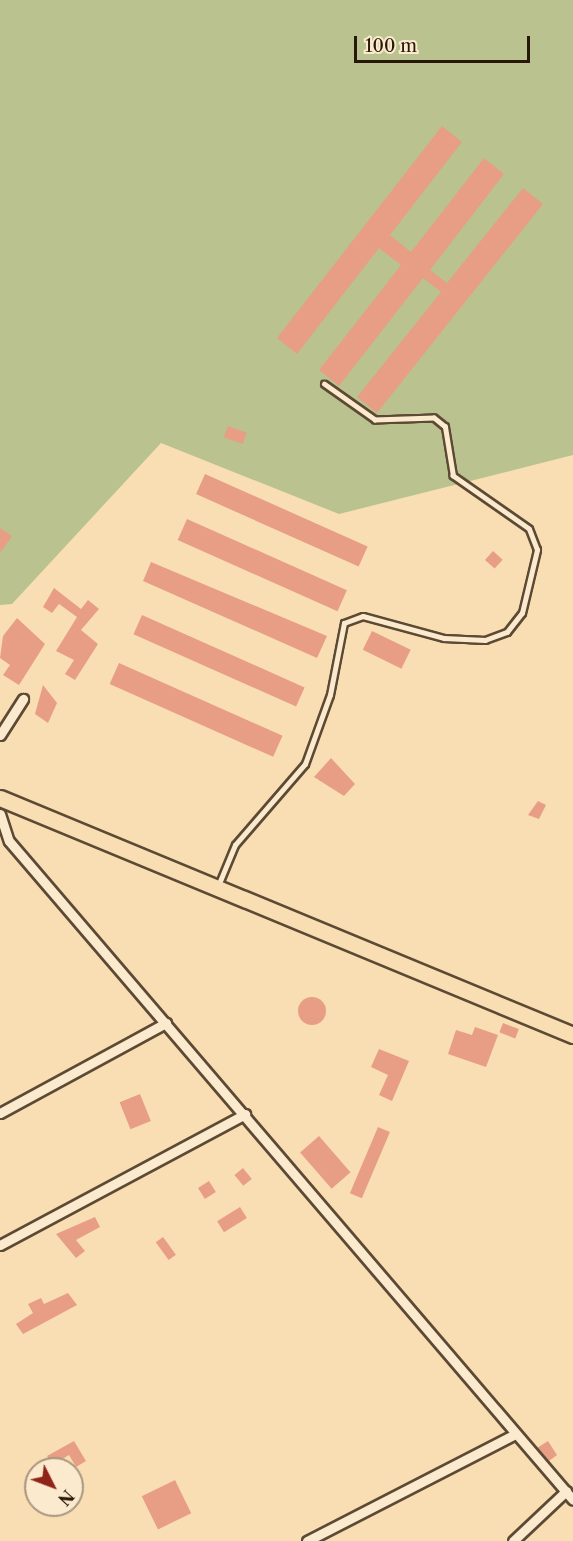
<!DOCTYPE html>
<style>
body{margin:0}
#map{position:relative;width:573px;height:1541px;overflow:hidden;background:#fadeb3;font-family:"Libre Caslon Text",serif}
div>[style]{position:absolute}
.green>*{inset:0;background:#bac28f}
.building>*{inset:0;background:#e79e85;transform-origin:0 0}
.round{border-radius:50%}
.roads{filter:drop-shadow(2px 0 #5c4a34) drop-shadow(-2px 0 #5c4a34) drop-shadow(0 2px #5c4a34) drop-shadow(0 -2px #5c4a34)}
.service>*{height:4.5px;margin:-2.25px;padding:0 2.25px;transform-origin:2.25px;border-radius:2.25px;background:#fceace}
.minor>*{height:9px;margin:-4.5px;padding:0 4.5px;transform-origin:4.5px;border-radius:4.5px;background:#fceace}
.primary>*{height:15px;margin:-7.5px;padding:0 7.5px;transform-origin:7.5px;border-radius:7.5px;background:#fadeb3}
span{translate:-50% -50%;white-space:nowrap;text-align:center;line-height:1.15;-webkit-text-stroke:5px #fceace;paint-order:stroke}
.north{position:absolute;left:24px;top:1457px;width:60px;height:60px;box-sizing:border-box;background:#fceace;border:2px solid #a79680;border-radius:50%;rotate:132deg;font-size:16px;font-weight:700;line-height:24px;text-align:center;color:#28180a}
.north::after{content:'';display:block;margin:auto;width:21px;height:27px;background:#8f2418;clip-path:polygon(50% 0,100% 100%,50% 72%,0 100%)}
.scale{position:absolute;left:354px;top:36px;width:176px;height:27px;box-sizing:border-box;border:3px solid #28180a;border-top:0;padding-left:8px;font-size:18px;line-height:21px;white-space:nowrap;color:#28180a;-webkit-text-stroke:4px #fceace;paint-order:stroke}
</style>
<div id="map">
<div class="green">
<i style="clip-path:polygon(0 0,573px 0,573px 455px,339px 514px,161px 443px,12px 604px,0 605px)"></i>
</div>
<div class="building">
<i style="clip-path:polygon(442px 126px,462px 142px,390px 235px,411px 252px,484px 158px,504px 174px,430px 270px,447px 283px,523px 188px,543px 204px,377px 413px,357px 397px,441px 292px,423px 278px,339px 386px,319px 370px,401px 265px,379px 248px,297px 354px,277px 338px)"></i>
<i style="left:228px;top:426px;width:20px;height:12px;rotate:20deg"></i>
<i style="left:205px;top:474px;width:178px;height:22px;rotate:24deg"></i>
<i style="left:187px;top:519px;width:175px;height:23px;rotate:24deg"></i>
<i style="clip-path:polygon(0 528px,12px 536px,0 553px)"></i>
<i style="left:493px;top:551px;width:13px;height:12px;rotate:42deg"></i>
<i style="clip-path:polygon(151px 562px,327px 636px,317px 658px,143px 581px)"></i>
<i style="clip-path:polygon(54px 588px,81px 609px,88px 600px,99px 609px,81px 630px,98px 644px,75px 680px,65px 674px,74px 660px,56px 651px,77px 617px,59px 604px,52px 613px,43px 607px)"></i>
<i style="left:142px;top:615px;width:178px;height:21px;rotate:24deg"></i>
<i style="clip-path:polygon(17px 618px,45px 644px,19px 685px,3px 675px,10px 665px,0 658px,3px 636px)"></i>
<i style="left:372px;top:631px;width:43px;height:21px;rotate:26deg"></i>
<i style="left:119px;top:663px;width:179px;height:23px;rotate:24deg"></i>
<i style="clip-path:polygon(43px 685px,57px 703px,48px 723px,35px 714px)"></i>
<i style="clip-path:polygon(331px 758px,355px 784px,344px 796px,314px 777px)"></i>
<i style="clip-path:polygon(538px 801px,546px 805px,539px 819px,528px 815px)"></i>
<i class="round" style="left:298px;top:997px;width:28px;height:28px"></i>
<i style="left:503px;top:1023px;width:17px;height:10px;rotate:21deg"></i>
<i style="clip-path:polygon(475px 1027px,498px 1035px,486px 1067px,448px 1054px,456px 1030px,472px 1035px)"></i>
<i style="clip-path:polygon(379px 1049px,409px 1061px,392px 1101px,379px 1095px,388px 1075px,371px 1067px)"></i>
<i style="left:140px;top:1094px;width:29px;height:22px;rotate:68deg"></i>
<i style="left:378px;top:1127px;width:13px;height:72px;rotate:23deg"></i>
<i style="left:319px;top:1136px;width:48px;height:25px;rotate:49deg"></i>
<i style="left:243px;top:1168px;width:14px;height:11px;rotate:51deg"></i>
<i style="left:209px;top:1181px;width:13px;height:13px;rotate:58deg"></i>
<i style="left:240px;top:1207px;width:13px;height:27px;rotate:58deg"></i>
<i style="clip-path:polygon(95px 1217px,100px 1227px,76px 1240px,85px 1251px,76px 1258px,56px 1234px)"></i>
<i style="left:163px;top:1237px;width:22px;height:9px;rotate:54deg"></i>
<i style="clip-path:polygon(68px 1293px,77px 1305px,23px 1334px,16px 1324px,33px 1313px,28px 1304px,41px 1298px,44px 1304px)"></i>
<i style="clip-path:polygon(74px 1441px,86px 1461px,76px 1467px,69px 1455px,52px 1465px,47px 1456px)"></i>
<i style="clip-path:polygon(548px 1441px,557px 1455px,549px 1461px,537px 1448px)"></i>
<i style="left:175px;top:1480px;width:37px;height:37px;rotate:64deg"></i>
</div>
<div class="roads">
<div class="service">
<i style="left:218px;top:886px;width:44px;rotate:-67.5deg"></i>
<i style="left:235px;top:845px;width:107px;rotate:-49.2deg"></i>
<i style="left:305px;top:764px;width:73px;rotate:-70.1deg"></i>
<i style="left:330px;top:695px;width:73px;rotate:-79deg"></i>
<i style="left:344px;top:623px;width:20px;rotate:-20deg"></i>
<i style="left:363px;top:616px;width:84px;rotate:15.2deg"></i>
<i style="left:444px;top:638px;width:41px;rotate:2.8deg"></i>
<i style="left:485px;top:640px;width:23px;rotate:-20deg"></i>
<i style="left:507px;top:632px;width:24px;rotate:-52deg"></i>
<i style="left:522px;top:613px;width:65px;rotate:-76.6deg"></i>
<i style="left:537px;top:550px;width:22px;rotate:-111deg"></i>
<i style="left:529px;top:529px;width:93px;rotate:-145.1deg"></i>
<i style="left:453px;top:476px;width:50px;rotate:-99.3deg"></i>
<i style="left:445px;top:427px;width:14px;rotate:-141deg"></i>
<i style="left:434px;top:418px;width:59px;rotate:178.1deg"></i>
<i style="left:375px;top:420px;width:62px;rotate:-144.8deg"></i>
</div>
<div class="minor">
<i style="left:0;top:735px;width:43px;rotate:-57.4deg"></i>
<i style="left:0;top:814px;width:28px;rotate:72deg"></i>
<i style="left:9px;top:841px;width:867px;rotate:49.44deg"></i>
<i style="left:0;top:1113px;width:189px;rotate:-28.5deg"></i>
<i style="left:0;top:1245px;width:278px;rotate:-28.1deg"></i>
<i style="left:307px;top:1541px;width:232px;rotate:-27.2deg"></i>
<i style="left:513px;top:1541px;width:73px;rotate:-43.3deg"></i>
</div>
<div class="primary">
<i style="left:0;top:798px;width:620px;rotate:22.47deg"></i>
</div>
</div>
<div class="north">N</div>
<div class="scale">100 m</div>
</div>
